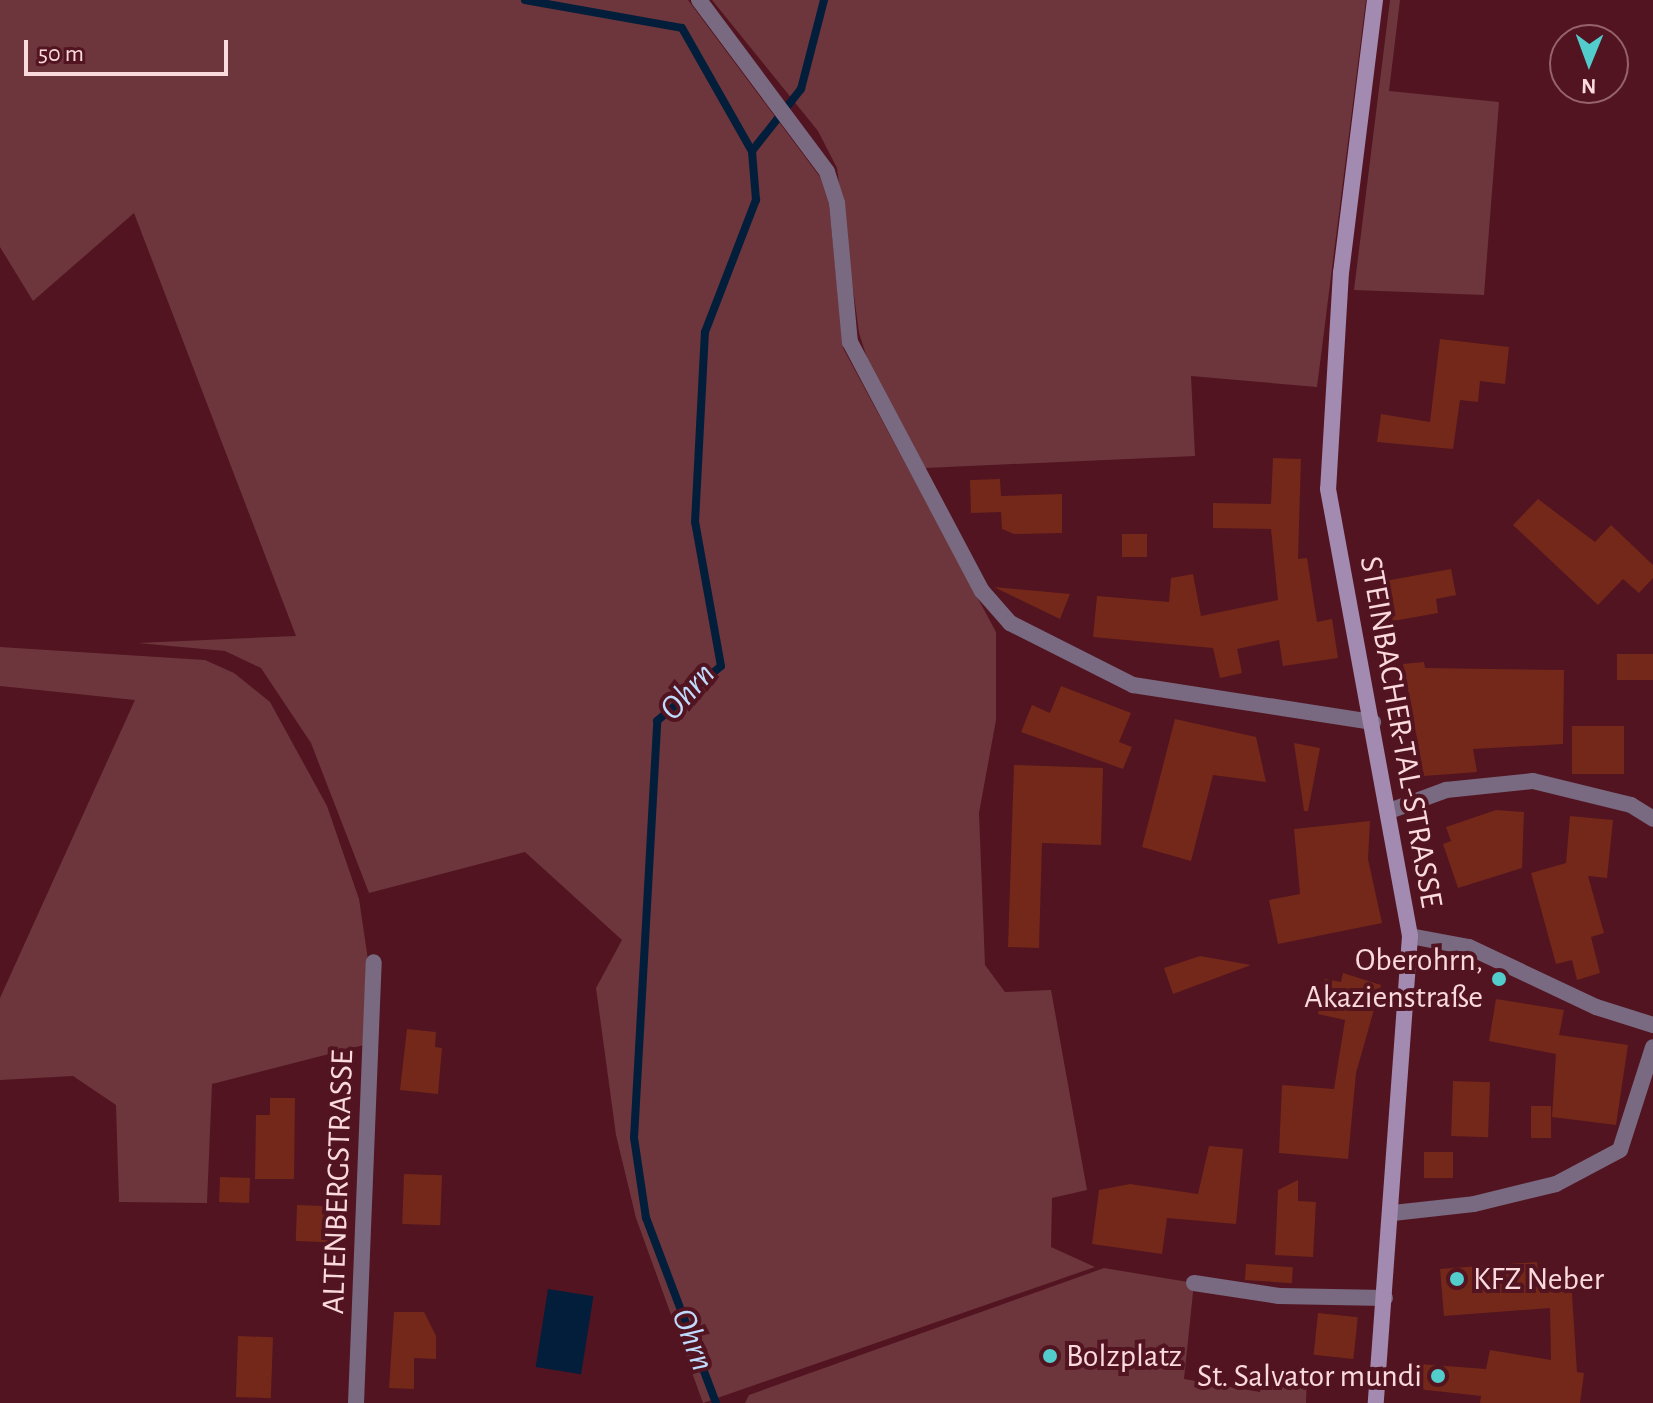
<!DOCTYPE html>
<meta charset="utf-8">
<style>
body{margin:0}
#map{position:relative;width:1653px;height:1403px;overflow:hidden;background:#521420;font-family:"Alegreya Sans",sans-serif}
div>[style]{position:absolute}
.green>*{inset:0;background:#6c363c}
.water>*{inset:0;background:#031e3b;transform-origin:0 0}
.stream>*{height:8px;margin:-4px;padding:0 4px;transform-origin:4px;border-radius:4px;background:#031e3b}
.building>*{inset:0;background:#732819;transform-origin:0 0}
.minor>*{height:16px;margin:-8px;padding:0 8px;transform-origin:8px;border-radius:8px;background:#796981}
.secondary>*{height:16px;margin:-8px;padding:0 8px;transform-origin:8px;border-radius:8px;background:#a38ab0}
.dots>*{width:22px;height:22px;translate:-50% -50%;box-sizing:border-box;border:4px solid #521420;border-radius:50%}
span{translate:-50% -50%;white-space:nowrap;text-align:center;line-height:1.15;-webkit-text-stroke:8px #521420;paint-order:stroke}
.street-label{font-size:32px;color:#fbdadd}
.poi-label{font-size:32px;color:#fbdadd}
.right{translate:-100% -50%;text-align:right}
.left{translate:0 -50%;text-align:left}
.water-label{font-size:34px;color:#bfdbfd;font-style:italic}
.north{position:absolute;left:1549px;top:24px;width:80px;height:80px;box-sizing:border-box;background:#521420;border:2px solid #96636c;border-radius:50%;rotate:181deg;font-size:22px;font-weight:700;line-height:32px;text-align:center;color:#fbdadd}
.north::after{content:'';display:block;margin:auto;width:28px;height:36px;background:#53cdcb;clip-path:polygon(50% 0,100% 100%,50% 72%,0 100%)}
.scale{position:absolute;left:24px;top:40px;width:204px;height:36px;box-sizing:border-box;border:4px solid #fbdadd;border-top:0;padding-left:10px;font-size:24px;line-height:28px;white-space:nowrap;color:#fbdadd;-webkit-text-stroke:6px #521420;paint-order:stroke}
</style>
<div id="map">
<div class="green">
<i style="clip-path:polygon(0 0,688px 0,820px 177px,829px 204px,843px 348px,996px 632px,996px 720px,979px 813px,985px 965px,1005px 992px,1051px 990px,1087px 1190px,1052px 1198px,1051px 1247px,1095px 1267px,703px 1403px,636px 1218px,616px 1135px,596px 988px,622px 940px,525px 852px,369px 893px,311px 743px,261px 668px,225px 651px,138px 643px,296px 636px,134px 213px,33px 301px,0 247px)"></i>
<i style="clip-path:polygon(712px 0,1366px 0,1317px 387px,1191px 376px,1195px 456px,925px 468px,870px 367px,859px 333px,837px 168px,818px 131px)"></i>
<i style="clip-path:polygon(1390px 0,1400px 0,1389px 91px,1499px 102px,1484px 295px,1354px 290px)"></i>
<i style="clip-path:polygon(0 647px,205px 660px,234px 673px,270px 702px,327px 806px,359px 899px,368px 960px,364px 1045px,212px 1084px,207px 1203px,119px 1202px,116px 1105px,73px 1076px,0 1080px,0 998px,135px 700px,0 686px)"></i>
<i style="clip-path:polygon(1104px 1268px,1194px 1283px,1184px 1379px,1260px 1392px,1264px 1371px,1307px 1372px,1306px 1403px,745px 1403px,749px 1395px)"></i>
</div>
<div class="water">
<i style="left:548px;top:1289px;width:46px;height:79px;rotate:9deg"></i>
</div>
<div class="stream">
<i style="left:525px;top:0;width:159px;rotate:10.1deg"></i>
<i style="left:682px;top:28px;width:142px;rotate:60.4deg"></i>
<i style="left:716px;top:1403px;width:198px;rotate:-110.7deg"></i>
<i style="left:646px;top:1218px;width:81px;rotate:-98.5deg"></i>
<i style="left:634px;top:1138px;width:418px;rotate:-86.8deg"></i>
<i style="left:657px;top:721px;width:84px;rotate:-40.7deg"></i>
<i style="left:721px;top:666px;width:146px;rotate:-100.2deg"></i>
<i style="left:695px;top:522px;width:190px;rotate:-87deg"></i>
<i style="left:705px;top:332px;width:142px;rotate:-68.9deg"></i>
<i style="left:756px;top:200px;width:49px;rotate:-94.7deg"></i>
<i style="left:752px;top:151px;width:79px;rotate:-51.7deg"></i>
<i style="left:801px;top:89px;width:92px;rotate:-75.5deg"></i>
</div>
<div class="building">
<i style="clip-path:polygon(1440px 339px,1509px 347px,1505px 384px,1480px 381px,1478px 402px,1460px 400px,1453px 449px,1377px 442px,1381px 414px,1430px 422px)"></i>
<i style="clip-path:polygon(1273px 458px,1301px 459px,1298px 559px,1307px 558px,1317px 622px,1332px 619px,1338px 658px,1283px 666px,1279px 640px,1237px 649px,1242px 673px,1220px 678px,1213px 648px,1093px 637px,1097px 596px,1169px 602px,1171px 578px,1193px 574px,1201px 616px,1278px 600px,1271px 529px,1213px 528px,1213px 503px,1271px 504px)"></i>
<i style="clip-path:polygon(1000px 479px,1001px 496px,1062px 494px,1062px 533px,1014px 534px,1002px 529px,1001px 512px,971px 513px,970px 480px)"></i>
<i style="clip-path:polygon(1538px 499px,1595px 542px,1611px 525px,1653px 565px,1653px 578px,1639px 593px,1623px 579px,1598px 605px,1513px 525px)"></i>
<i style="left:1147px;top:534px;width:23px;height:25px;rotate:90deg"></i>
<i style="clip-path:polygon(1451px 569px,1456px 595px,1436px 599px,1438px 613px,1393px 621px,1385px 581px)"></i>
<i style="clip-path:polygon(994px 587px,1070px 594px,1060px 619px)"></i>
<i style="left:1617px;top:654px;width:36px;height:26px"></i>
<i style="clip-path:polygon(1424px 662px,1425px 668px,1564px 670px,1563px 744px,1473px 749px,1477px 772px,1424px 776px,1403px 664px)"></i>
<i style="clip-path:polygon(1061px 686px,1131px 713px,1119px 742px,1132px 747px,1123px 769px,1021px 732px,1032px 705px,1050px 713px)"></i>
<i style="clip-path:polygon(1175px 719px,1256px 737px,1266px 782px,1213px 775px,1191px 861px,1142px 847px)"></i>
<i style="left:1572px;top:726px;width:52px;height:48px"></i>
<i style="clip-path:polygon(1294px 743px,1320px 748px,1308px 811px,1304px 811px)"></i>
<i style="clip-path:polygon(1014px 765px,1103px 768px,1101px 845px,1042px 843px,1039px 948px,1008px 947px)"></i>
<i style="clip-path:polygon(1496px 810px,1524px 812px,1522px 868px,1458px 888px,1443px 844px,1451px 841px,1446px 827px)"></i>
<i style="clip-path:polygon(1570px 816px,1613px 820px,1607px 878px,1588px 876px,1604px 933px,1591px 937px,1600px 973px,1577px 980px,1572px 960px,1556px 964px,1531px 873px,1566px 863px)"></i>
<i style="clip-path:polygon(1370px 821px,1368px 859px,1382px 923px,1278px 944px,1269px 900px,1300px 894px,1294px 829px)"></i>
<i style="clip-path:polygon(1200px 956px,1251px 965px,1173px 994px,1164px 968px)"></i>
<i style="clip-path:polygon(1343px 973px,1381px 985px,1356px 1073px,1348px 1159px,1279px 1153px,1282px 1085px,1334px 1089px,1345px 1020px,1318px 1014px,1325px 979px,1341px 982px)"></i>
<i style="clip-path:polygon(1496px 999px,1564px 1010px,1559px 1035px,1628px 1045px,1616px 1125px,1552px 1117px,1556px 1054px,1489px 1041px)"></i>
<i style="clip-path:polygon(407px 1029px,436px 1032px,435px 1047px,442px 1048px,438px 1094px,400px 1090px)"></i>
<i style="left:1453px;top:1081px;width:37px;height:55px;rotate:2deg"></i>
<i style="clip-path:polygon(270px 1098px,295px 1098px,294px 1179px,255px 1179px,256px 1115px,270px 1115px)"></i>
<i style="left:1531px;top:1106px;width:20px;height:32px"></i>
<i style="clip-path:polygon(1209px 1146px,1243px 1149px,1236px 1224px,1167px 1218px,1162px 1254px,1092px 1244px,1099px 1190px,1130px 1184px,1198px 1194px)"></i>
<i style="left:1424px;top:1152px;width:29px;height:26px"></i>
<i style="left:404px;top:1174px;width:38px;height:50px;rotate:2deg"></i>
<i style="left:220px;top:1177px;width:30px;height:25px;rotate:2deg"></i>
<i style="clip-path:polygon(1298px 1180px,1298px 1201px,1316px 1202px,1313px 1257px,1275px 1255px,1278px 1190px)"></i>
<i style="left:297px;top:1205px;width:33px;height:36px;rotate:2deg"></i>
<i style="clip-path:polygon(1537px 1262px,1539px 1281px,1571px 1279px,1577px 1372px,1584px 1373px,1580px 1403px,1480px 1403px,1481px 1396px,1417px 1389px,1419px 1364px,1486px 1369px,1490px 1350px,1551px 1360px,1550px 1308px,1444px 1316px,1440px 1269px)"></i>
<i style="left:1246px;top:1264px;width:47px;height:16px;rotate:4deg"></i>
<i style="clip-path:polygon(394px 1312px,424px 1312px,436px 1336px,436px 1359px,414px 1358px,414px 1389px,389px 1388px)"></i>
<i style="left:1318px;top:1313px;width:40px;height:42px;rotate:6deg"></i>
<i style="left:238px;top:1336px;width:35px;height:61px;rotate:2deg"></i>
</div>
<div class="minor">
<i style="left:699px;top:0;width:214px;rotate:53.3deg"></i>
<i style="left:827px;top:172px;width:33px;rotate:72deg"></i>
<i style="left:837px;top:203px;width:140px;rotate:84.7deg"></i>
<i style="left:850px;top:342px;width:282px;rotate:62.1deg"></i>
<i style="left:982px;top:591px;width:43px;rotate:48.8deg"></i>
<i style="left:1010px;top:623px;width:138px;rotate:26.8deg"></i>
<i style="left:1133px;top:685px;width:243px;rotate:8.8deg"></i>
<i style="left:1392px;top:810px;width:58px;rotate:-20.3deg"></i>
<i style="left:1446px;top:790px;width:87px;rotate:-5.9deg"></i>
<i style="left:1533px;top:781px;width:101px;rotate:13.8deg"></i>
<i style="left:1631px;top:805px;width:26px;rotate:32deg"></i>
<i style="left:1410px;top:936px;width:60px;rotate:10.6deg"></i>
<i style="left:1469px;top:947px;width:140px;rotate:25.3deg"></i>
<i style="left:1596px;top:1007px;width:60px;rotate:17.5deg"></i>
<i style="left:1393px;top:1213px;width:81px;rotate:-6.3deg"></i>
<i style="left:1474px;top:1204px;width:84px;rotate:-13.7deg"></i>
<i style="left:1556px;top:1184px;width:72px;rotate:-28deg"></i>
<i style="left:1620px;top:1150px;width:108px;rotate:-72.2deg"></i>
<i style="left:1194px;top:1283px;width:86px;rotate:8.7deg"></i>
<i style="left:1279px;top:1296px;width:106px;rotate:1.1deg"></i>
<i style="left:356px;top:1403px;width:441px;rotate:-87.7deg"></i>
</div>
<div class="secondary">
<i style="left:1375px;top:0;width:274px;rotate:97.1deg"></i>
<i style="left:1341px;top:272px;width:217px;rotate:93.4deg"></i>
<i style="left:1328px;top:489px;width:454px;rotate:79.6deg"></i>
<i style="left:1410px;top:936px;width:468px;rotate:94.2deg"></i>
</div>
<div class="dots">
<i style="left:1499px;top:979px;background:#53cdcb"></i>
<i style="left:1457px;top:1279px;background:#53cdcb"></i>
<i style="left:1050px;top:1356px;background:#53cdcb"></i>
<i style="left:1438px;top:1376px;background:#53cdcb"></i>
</div>
<div class="street-label">
<span style="left:1401px;top:732px;rotate:80deg">STEINBACHER-TAL-STRASSE</span>
<span style="left:338px;top:1182px;rotate:-88deg">ALTENBERGSTRASSE</span>
</div>
<div class="poi-label">
<span class="right" style="left:1483px;top:979px">Oberohrn,<br>Akazienstraße</span>
<span class="left" style="left:1473px;top:1279px">KFZ Neber</span>
<span class="left" style="left:1066px;top:1356px">Bolzplatz</span>
<span class="right" style="left:1422px;top:1376px">St. Salvator mundi</span>
</div>
<div class="water-label">
<span style="left:688px;top:692px;rotate:-48deg">Ohrn</span>
<span style="left:692px;top:1340px;rotate:69deg">Ohrn</span>
</div>
<div class="north">N</div>
<div class="scale">50 m</div>
</div>
